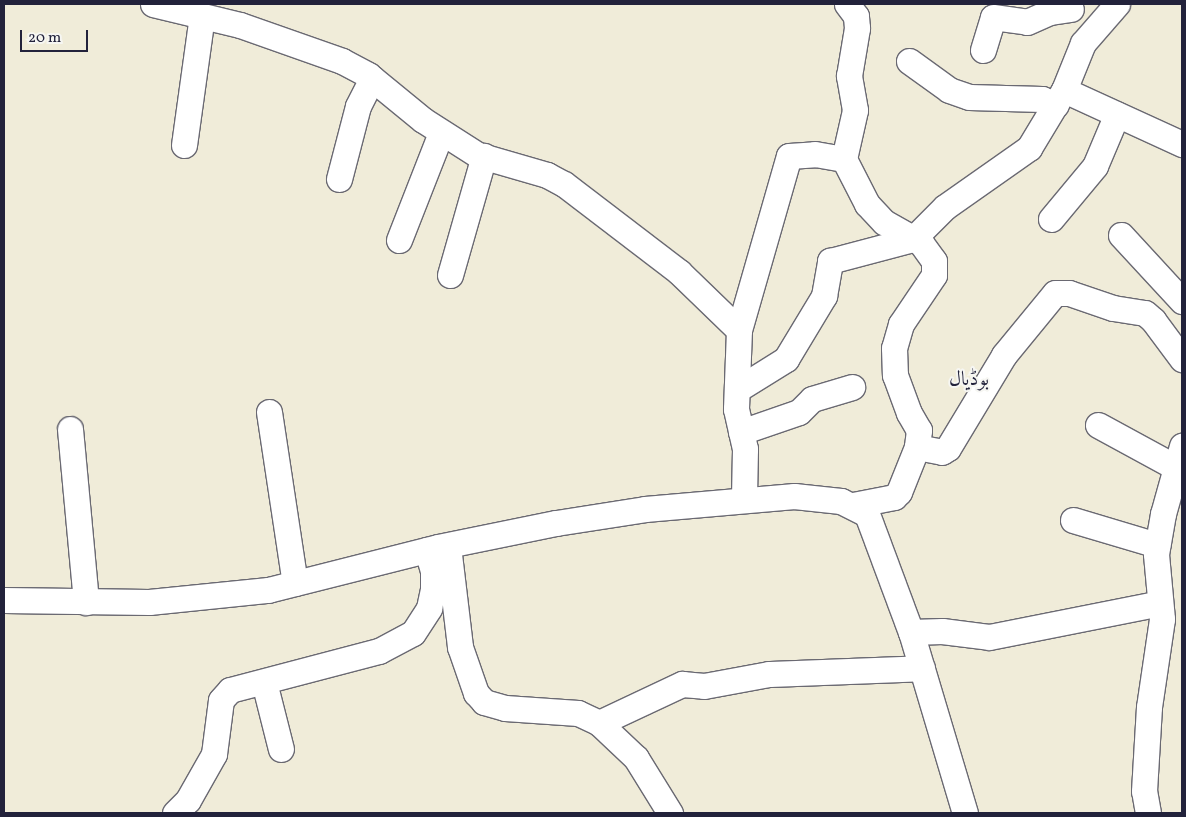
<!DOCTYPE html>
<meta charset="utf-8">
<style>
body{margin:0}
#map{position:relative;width:1186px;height:817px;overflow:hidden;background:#f0ecd9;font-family:Vollkorn,Amiri,serif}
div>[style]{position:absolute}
.roads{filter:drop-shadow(1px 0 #6a6972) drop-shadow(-1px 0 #6a6972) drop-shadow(0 1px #6a6972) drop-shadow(0 -1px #6a6972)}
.street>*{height:25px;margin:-12.5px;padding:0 12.5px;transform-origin:12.5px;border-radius:12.5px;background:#fff}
span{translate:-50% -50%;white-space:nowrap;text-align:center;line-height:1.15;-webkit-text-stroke:4px #f6f6f2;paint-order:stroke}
.quarter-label{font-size:20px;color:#22223b}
.frame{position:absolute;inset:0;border:5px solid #22223b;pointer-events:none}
.scale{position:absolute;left:20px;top:30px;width:68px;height:22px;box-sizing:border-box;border:2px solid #22223b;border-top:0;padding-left:6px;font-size:15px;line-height:18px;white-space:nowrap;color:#22223b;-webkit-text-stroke:4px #f6f6f2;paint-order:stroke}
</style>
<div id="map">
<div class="roads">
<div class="street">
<i style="left:153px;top:4px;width:89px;rotate:13.6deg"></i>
<i style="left:240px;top:25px;width:108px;rotate:19.4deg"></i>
<i style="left:342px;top:61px;width:30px;rotate:28deg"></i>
<i style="left:368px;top:75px;width:71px;rotate:39.3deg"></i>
<i style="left:423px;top:120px;width:65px;rotate:32.5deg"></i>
<i style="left:478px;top:155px;width:72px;rotate:16.2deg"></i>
<i style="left:547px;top:175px;width:19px;rotate:28deg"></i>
<i style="left:564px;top:184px;width:145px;rotate:37.4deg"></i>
<i style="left:679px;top:272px;width:83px;rotate:44deg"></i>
<i style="left:739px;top:330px;width:79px;rotate:92.2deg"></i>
<i style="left:736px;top:409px;width:41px;rotate:77.3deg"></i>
<i style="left:745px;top:449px;width:49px;rotate:91.2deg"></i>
<i style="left:983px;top:50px;width:34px;rotate:-73deg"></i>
<i style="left:993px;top:17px;width:34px;rotate:8deg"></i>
<i style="left:1027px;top:22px;width:24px;rotate:-24deg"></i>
<i style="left:1049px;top:12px;width:22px;rotate:-8deg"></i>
<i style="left:909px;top:61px;width:49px;rotate:35.9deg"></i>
<i style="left:949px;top:90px;width:21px;rotate:19deg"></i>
<i style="left:969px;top:97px;width:73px;rotate:1.6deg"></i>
<i style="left:1042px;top:99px;width:15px;rotate:23deg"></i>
<i style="left:1064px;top:90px;width:130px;rotate:24.6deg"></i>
<i style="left:184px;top:145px;width:130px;rotate:-82.1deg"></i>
<i style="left:844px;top:159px;width:50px;rotate:-77.3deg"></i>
<i style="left:855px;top:110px;width:35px;rotate:-100deg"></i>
<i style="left:849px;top:76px;width:49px;rotate:-80.5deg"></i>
<i style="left:857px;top:28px;width:12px;rotate:-95deg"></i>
<i style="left:856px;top:16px;width:15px;rotate:-127deg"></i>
<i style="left:339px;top:179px;width:75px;rotate:-75.4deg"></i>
<i style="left:358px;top:106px;width:31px;rotate:-63deg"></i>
<i style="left:1051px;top:219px;width:69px;rotate:-50.3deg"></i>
<i style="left:1095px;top:166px;width:56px;rotate:-67.1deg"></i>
<i style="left:1121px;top:235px;width:90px;rotate:47.3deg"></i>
<i style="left:399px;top:240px;width:115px;rotate:-68.6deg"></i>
<i style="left:450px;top:275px;width:124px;rotate:-74.1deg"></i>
<i style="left:739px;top:330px;width:181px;rotate:-74deg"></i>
<i style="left:789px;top:156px;width:26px;rotate:-4deg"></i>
<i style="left:815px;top:154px;width:29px;rotate:10deg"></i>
<i style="left:844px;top:159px;width:51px;rotate:62.9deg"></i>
<i style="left:867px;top:204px;width:25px;rotate:47deg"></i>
<i style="left:884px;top:222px;width:43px;rotate:29.6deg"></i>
<i style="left:921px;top:243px;width:22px;rotate:54deg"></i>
<i style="left:934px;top:261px;width:14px;rotate:90deg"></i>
<i style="left:934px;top:275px;width:59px;rotate:124deg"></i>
<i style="left:901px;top:324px;width:25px;rotate:106deg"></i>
<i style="left:894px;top:348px;width:27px;rotate:88deg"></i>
<i style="left:895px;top:375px;width:40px;rotate:69.8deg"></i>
<i style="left:909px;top:413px;width:20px;rotate:60deg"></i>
<i style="left:919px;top:430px;width:17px;rotate:97deg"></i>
<i style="left:738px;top:389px;width:57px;rotate:-32deg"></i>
<i style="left:786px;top:359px;width:74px;rotate:-58.9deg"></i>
<i style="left:824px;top:296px;width:36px;rotate:-80deg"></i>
<i style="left:830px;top:261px;width:86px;rotate:-14.8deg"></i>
<i style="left:913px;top:239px;width:45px;rotate:-45deg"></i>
<i style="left:945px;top:207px;width:103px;rotate:-35.1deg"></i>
<i style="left:1029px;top:148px;width:68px;rotate:-58.9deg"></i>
<i style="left:1064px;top:90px;width:51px;rotate:-68deg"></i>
<i style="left:1083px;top:43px;width:52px;rotate:-48.9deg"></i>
<i style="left:269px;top:412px;width:173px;rotate:81.4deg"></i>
<i style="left:1098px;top:425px;width:90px;rotate:28.6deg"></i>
<i style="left:70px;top:429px;width:174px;rotate:84.7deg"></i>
<i style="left:741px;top:432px;width:61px;rotate:-19deg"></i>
<i style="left:799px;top:412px;width:18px;rotate:-45deg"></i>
<i style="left:812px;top:399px;width:42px;rotate:-16.7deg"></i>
<i style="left:853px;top:505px;width:42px;rotate:-11deg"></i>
<i style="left:894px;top:497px;width:7px;rotate:-45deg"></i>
<i style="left:899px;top:492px;width:48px;rotate:-68.2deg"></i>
<i style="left:917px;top:447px;width:25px;rotate:11deg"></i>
<i style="left:942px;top:452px;width:7px;rotate:-34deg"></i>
<i style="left:948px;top:448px;width:109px;rotate:-58.9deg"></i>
<i style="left:1004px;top:355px;width:80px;rotate:-50.6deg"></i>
<i style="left:1055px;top:293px;width:14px"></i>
<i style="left:1069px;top:293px;width:46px;rotate:18.8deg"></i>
<i style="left:1113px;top:308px;width:32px;rotate:9deg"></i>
<i style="left:1145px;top:313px;width:11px;rotate:41deg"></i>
<i style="left:1153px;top:320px;width:49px;rotate:53.4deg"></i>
<i style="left:1073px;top:520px;width:88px;rotate:16.6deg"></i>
<i style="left:448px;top:546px;width:102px;rotate:83.2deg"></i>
<i style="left:460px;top:647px;width:49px;rotate:70.8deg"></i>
<i style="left:476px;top:693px;width:12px;rotate:48deg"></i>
<i style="left:484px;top:702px;width:22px;rotate:16deg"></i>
<i style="left:505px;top:708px;width:73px;rotate:3.9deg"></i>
<i style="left:578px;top:713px;width:23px;rotate:25deg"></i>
<i style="left:599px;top:723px;width:51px;rotate:43.4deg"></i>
<i style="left:636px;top:758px;width:65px;rotate:58.3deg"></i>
<i style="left:4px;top:600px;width:145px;rotate:0.8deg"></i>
<i style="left:149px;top:602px;width:120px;rotate:-5.8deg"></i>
<i style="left:268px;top:590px;width:175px;rotate:-14.2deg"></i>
<i style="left:438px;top:547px;width:120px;rotate:-11.5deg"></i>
<i style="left:556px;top:523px;width:90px;rotate:-8.9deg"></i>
<i style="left:645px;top:509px;width:150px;rotate:-5deg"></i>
<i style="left:794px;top:496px;width:47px;rotate:6.1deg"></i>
<i style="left:841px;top:501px;width:29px;rotate:27deg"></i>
<i style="left:867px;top:514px;width:126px;rotate:69.6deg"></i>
<i style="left:911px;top:632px;width:189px;rotate:73.4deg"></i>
<i style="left:911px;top:632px;width:31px;rotate:-2deg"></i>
<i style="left:942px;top:631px;width:47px;rotate:7.3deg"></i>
<i style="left:989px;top:637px;width:174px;rotate:-11.2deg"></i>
<i style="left:264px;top:682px;width:69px;rotate:75.8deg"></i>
<i style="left:599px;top:723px;width:92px;rotate:-25.2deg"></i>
<i style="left:682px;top:684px;width:22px;rotate:5deg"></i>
<i style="left:704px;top:686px;width:66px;rotate:-10.5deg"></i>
<i style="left:769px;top:674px;width:153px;rotate:-2.2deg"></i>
<i style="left:175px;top:813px;width:18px;rotate:-45deg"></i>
<i style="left:188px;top:800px;width:53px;rotate:-60.5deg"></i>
<i style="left:214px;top:754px;width:54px;rotate:-82.6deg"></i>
<i style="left:221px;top:700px;width:13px;rotate:-48deg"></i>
<i style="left:230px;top:690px;width:154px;rotate:-14.7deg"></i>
<i style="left:379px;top:651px;width:38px;rotate:-28deg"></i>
<i style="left:413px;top:633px;width:30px;rotate:-57deg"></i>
<i style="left:429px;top:608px;width:19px;rotate:-78deg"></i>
<i style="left:433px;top:589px;width:18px;rotate:-90deg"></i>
<i style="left:433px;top:571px;width:22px;rotate:-106deg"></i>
<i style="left:1148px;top:813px;width:22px;rotate:-100deg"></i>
<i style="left:1144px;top:791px;width:84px;rotate:-86.6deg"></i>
<i style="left:1149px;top:707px;width:89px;rotate:-81.6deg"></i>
<i style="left:1162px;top:619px;width:65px;rotate:-95.3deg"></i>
<i style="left:1156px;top:554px;width:41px;rotate:-80.1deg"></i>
<i style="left:1163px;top:514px;width:71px;rotate:-74.4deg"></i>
</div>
</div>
<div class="quarter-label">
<span style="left:969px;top:380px">بوڈیال</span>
</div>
<div class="frame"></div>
<div class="scale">20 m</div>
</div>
